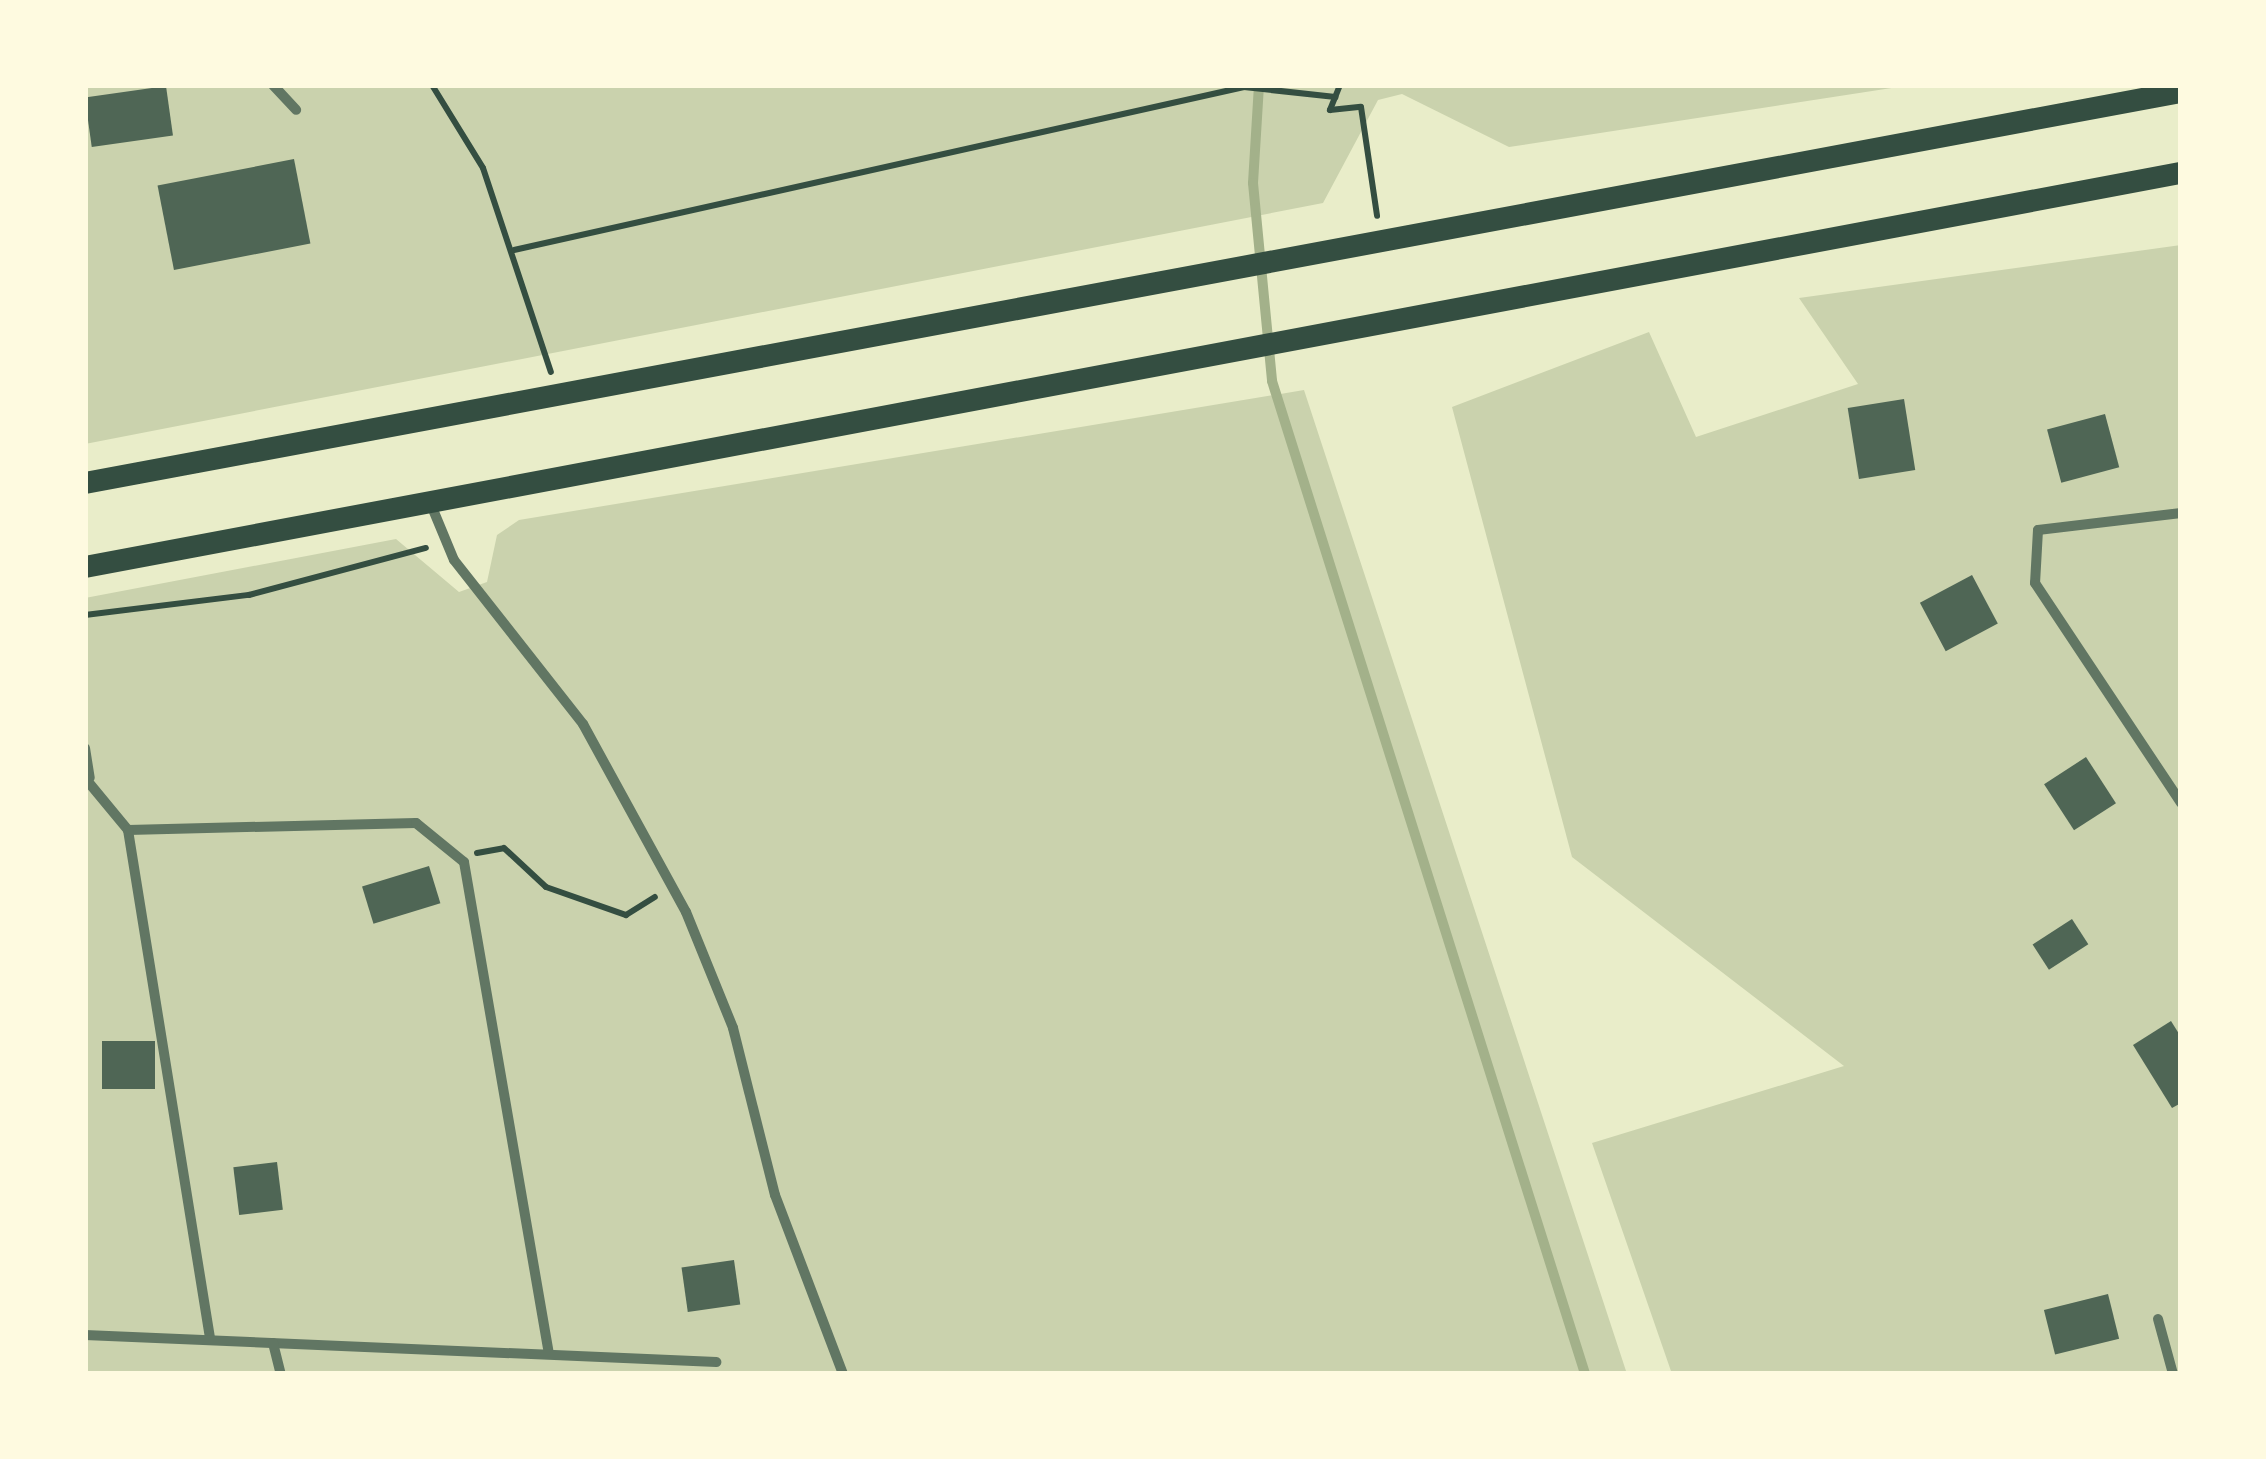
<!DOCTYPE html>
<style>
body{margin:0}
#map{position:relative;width:2266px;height:1459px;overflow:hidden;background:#e9edc9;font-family:Rubik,sans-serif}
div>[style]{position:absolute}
.green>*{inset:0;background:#cad2ad}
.stream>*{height:10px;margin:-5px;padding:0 5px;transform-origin:5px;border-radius:5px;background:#a3b18a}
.building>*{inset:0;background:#4f6655;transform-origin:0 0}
.path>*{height:6px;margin:-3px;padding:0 3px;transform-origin:3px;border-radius:3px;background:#344e41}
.minor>*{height:10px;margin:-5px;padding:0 5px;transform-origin:5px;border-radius:5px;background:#617663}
.primary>*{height:22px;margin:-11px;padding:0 11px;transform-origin:11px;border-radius:11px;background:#344e41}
span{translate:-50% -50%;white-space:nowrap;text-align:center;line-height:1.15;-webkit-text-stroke:8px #fefae0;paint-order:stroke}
.frame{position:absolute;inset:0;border:88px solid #fefae0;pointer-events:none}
</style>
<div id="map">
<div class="green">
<i style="clip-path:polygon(85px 85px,1911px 85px,1509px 147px,1402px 94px,1378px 100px,1323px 203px,85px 444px)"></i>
<i style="clip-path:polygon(2181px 245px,2181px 1374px,1672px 1374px,1592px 1143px,1844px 1066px,1572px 857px,1452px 407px,1649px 332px,1696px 437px,1858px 384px,1799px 298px)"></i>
<i style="clip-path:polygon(1304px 390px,1627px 1374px,85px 1374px,85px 598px,396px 539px,459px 592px,487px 582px,497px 535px,519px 520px)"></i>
</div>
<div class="stream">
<i style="left:1259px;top:85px;width:98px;rotate:93.5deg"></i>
<i style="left:1253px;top:183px;width:199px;rotate:84.5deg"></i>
<i style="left:1272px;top:381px;width:1041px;rotate:72.5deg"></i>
</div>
<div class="building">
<i style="left:166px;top:86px;width:50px;height:82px;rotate:82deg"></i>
<i style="left:294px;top:159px;width:86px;height:139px;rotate:79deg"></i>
<i style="left:1904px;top:399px;width:72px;height:57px;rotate:81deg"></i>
<i style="left:2105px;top:414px;width:55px;height:60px;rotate:75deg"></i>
<i style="left:1972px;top:575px;width:55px;height:59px;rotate:62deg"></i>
<i style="left:2086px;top:757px;width:55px;height:50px;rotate:57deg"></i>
<i style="left:429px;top:866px;width:39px;height:70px;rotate:73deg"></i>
<i style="left:2072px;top:919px;width:30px;height:47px;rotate:57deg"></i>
<i style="clip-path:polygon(2171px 1021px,2181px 1037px,2181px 1103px,2172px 1108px,2133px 1045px)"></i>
<i style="left:102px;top:1041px;width:53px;height:48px"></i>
<i style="left:277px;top:1162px;width:48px;height:44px;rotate:83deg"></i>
<i style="left:734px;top:1260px;width:45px;height:53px;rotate:82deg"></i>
<i style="left:2108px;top:1294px;width:46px;height:66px;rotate:76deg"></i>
</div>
<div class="path">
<i style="left:432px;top:85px;width:97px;rotate:58.4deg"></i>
<i style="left:483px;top:168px;width:215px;rotate:71.6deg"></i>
<i style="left:1340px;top:85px;width:27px;rotate:112deg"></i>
<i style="left:1330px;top:110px;width:31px;rotate:-6deg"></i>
<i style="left:1361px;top:107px;width:110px;rotate:81.6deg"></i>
<i style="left:514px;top:250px;width:748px;rotate:-12.59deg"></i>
<i style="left:1244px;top:87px;width:92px;rotate:6.3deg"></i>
<i style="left:85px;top:615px;width:165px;rotate:-7deg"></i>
<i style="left:249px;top:595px;width:183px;rotate:-14.9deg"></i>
<i style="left:477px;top:853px;width:27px;rotate:-10deg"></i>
<i style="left:504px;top:848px;width:57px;rotate:42.9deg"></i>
<i style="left:546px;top:887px;width:85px;rotate:19.3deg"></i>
<i style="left:626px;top:915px;width:34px;rotate:-32deg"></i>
</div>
<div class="minor">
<i style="left:273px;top:85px;width:34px;rotate:47deg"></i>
<i style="left:432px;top:507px;width:57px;rotate:67.5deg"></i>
<i style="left:454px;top:560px;width:209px;rotate:51.8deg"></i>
<i style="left:583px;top:724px;width:214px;rotate:61.3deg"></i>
<i style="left:686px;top:912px;width:125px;rotate:67.9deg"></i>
<i style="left:733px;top:1028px;width:172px;rotate:75.9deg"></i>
<i style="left:775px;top:1195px;width:191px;rotate:69.2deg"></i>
<i style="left:2181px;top:513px;width:144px;rotate:173.2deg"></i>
<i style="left:2038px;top:530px;width:53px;rotate:93.2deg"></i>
<i style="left:2035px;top:583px;width:264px;rotate:56.4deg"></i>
<i style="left:85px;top:748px;width:30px;rotate:81deg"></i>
<i style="left:85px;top:778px;width:67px;rotate:50.4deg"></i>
<i style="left:128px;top:830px;width:288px;rotate:-1.4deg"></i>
<i style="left:416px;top:823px;width:62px;rotate:39.1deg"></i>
<i style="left:464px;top:862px;width:495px;rotate:80.2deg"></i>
<i style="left:128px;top:830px;width:515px;rotate:80.83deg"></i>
<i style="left:2158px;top:1319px;width:57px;rotate:74.7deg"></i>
<i style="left:85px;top:1335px;width:632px;rotate:2.45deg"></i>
<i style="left:273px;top:1343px;width:32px;rotate:76deg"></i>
</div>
<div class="primary">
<i style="left:85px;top:483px;width:2132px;rotate:-10.57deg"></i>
<i style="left:85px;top:567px;width:2133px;rotate:-10.65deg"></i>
</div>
<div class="frame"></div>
</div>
